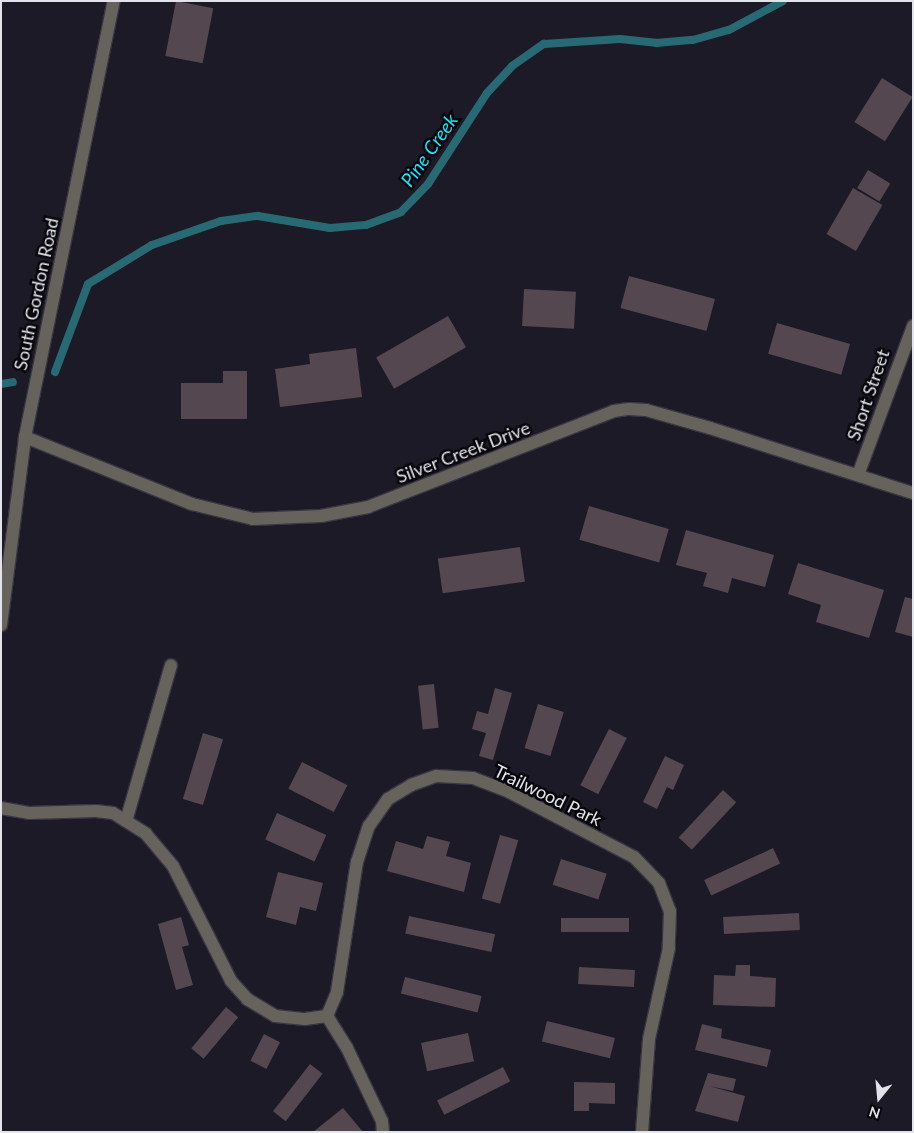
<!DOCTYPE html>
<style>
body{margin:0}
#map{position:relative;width:914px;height:1133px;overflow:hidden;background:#1c1a26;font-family:Lato,sans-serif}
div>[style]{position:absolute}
.stream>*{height:8px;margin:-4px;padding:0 4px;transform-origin:4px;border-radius:4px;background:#276a73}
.building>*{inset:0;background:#554750;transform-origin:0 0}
.roads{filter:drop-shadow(1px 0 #383642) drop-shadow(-1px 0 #383642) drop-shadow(0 1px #383642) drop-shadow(0 -1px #383642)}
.minor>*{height:12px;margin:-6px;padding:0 6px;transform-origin:6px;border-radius:6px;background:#66635c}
.tertiary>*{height:12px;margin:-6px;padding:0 6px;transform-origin:6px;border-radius:6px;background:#66635c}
span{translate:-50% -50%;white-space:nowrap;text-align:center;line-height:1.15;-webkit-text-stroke:5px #07060b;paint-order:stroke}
.street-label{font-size:18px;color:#e3e3eb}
.water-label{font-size:19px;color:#19e5fd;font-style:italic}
.frame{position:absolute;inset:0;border:2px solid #e3e3eb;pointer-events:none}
.north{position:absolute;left:854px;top:1073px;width:50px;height:50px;-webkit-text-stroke:4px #07060b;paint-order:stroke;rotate:197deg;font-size:14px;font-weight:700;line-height:20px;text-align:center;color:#e3e3eb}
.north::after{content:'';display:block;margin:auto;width:18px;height:22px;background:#e3e3eb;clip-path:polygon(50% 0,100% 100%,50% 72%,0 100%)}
</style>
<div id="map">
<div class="stream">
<i style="left:55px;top:372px;width:94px;rotate:-69.4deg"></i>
<i style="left:88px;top:284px;width:75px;rotate:-31.4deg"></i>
<i style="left:152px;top:245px;width:73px;rotate:-19.2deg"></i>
<i style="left:221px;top:221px;width:37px;rotate:-8deg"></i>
<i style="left:258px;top:216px;width:73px;rotate:9.5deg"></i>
<i style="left:330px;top:228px;width:36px;rotate:-5deg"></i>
<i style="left:366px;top:225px;width:37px;rotate:-20deg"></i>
<i style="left:401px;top:212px;width:39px;rotate:-46deg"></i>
<i style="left:428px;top:184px;width:108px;rotate:-57deg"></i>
<i style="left:487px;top:93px;width:37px;rotate:-47deg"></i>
<i style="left:512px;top:66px;width:39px;rotate:-35deg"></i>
<i style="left:544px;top:44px;width:76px;rotate:-3.8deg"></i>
<i style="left:620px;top:39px;width:36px;rotate:6deg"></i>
<i style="left:656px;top:43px;width:37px;rotate:-5deg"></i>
<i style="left:693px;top:40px;width:37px;rotate:-16deg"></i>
<i style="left:729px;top:30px;width:61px;rotate:-28.2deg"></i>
<i style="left:1px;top:384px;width:12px;rotate:-9deg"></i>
</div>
<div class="building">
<i style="left:176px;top:1px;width:38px;height:56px;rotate:11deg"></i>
<i style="left:882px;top:78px;width:36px;height:52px;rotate:32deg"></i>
<i style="left:868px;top:170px;width:26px;height:21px;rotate:31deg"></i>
<i style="left:853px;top:188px;width:34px;height:53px;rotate:30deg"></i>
<i style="left:629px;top:276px;width:89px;height:33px;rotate:15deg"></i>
<i style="left:524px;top:289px;width:52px;height:37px;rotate:3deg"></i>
<i style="left:448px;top:316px;width:36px;height:83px;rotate:60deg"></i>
<i style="left:777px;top:323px;width:76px;height:32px;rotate:16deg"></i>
<i style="clip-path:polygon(356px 348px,362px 397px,280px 407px,275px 369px,310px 364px,309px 354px)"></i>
<i style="clip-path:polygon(223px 371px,247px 371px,247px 419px,181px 419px,181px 383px,223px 383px)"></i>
<i style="left:589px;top:506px;width:83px;height:35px;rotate:16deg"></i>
<i style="clip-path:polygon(686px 530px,774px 555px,765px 587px,732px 578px,728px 593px,703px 586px,707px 573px,676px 565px)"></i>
<i style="left:520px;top:547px;width:35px;height:83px;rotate:82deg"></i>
<i style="clip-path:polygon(798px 563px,884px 590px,869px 638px,816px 622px,821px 605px,788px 594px)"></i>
<i style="clip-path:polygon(905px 597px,913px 599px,913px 637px,895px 632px)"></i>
<i style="left:434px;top:684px;width:44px;height:16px;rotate:84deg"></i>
<i style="clip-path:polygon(495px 688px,512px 693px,493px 760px,479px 756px,486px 733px,472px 729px,477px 711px,488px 714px)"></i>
<i style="left:538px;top:704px;width:27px;height:46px;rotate:17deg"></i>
<i style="left:609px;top:729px;width:20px;height:63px;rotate:27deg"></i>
<i style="left:203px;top:733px;width:21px;height:69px;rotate:17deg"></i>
<i style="clip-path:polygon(665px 756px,684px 765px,673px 790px,667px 787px,657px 809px,643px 802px)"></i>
<i style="left:302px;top:762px;width:51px;height:30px;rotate:27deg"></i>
<i style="left:723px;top:790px;width:18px;height:65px;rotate:43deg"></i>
<i style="left:277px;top:813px;width:54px;height:29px;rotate:24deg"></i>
<i style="left:500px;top:835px;width:19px;height:66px;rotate:16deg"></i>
<i style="clip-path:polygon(427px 836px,450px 842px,446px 856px,471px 863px,464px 892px,387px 871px,396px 841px,423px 849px)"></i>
<i style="left:773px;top:848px;width:17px;height:76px;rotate:65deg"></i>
<i style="left:561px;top:859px;width:48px;height:27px;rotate:18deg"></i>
<i style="clip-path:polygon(278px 872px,323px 883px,316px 911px,300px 907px,296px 925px,266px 917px)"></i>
<i style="left:799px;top:913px;width:17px;height:76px;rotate:87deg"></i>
<i style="left:409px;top:916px;width:88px;height:18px;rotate:12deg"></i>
<i style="clip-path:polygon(181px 917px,189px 945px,182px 947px,193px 985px,176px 990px,158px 924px)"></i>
<i style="left:629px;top:918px;width:14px;height:68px;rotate:90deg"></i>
<i style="clip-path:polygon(736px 965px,750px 965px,750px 976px,776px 978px,775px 1007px,713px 1005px,714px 975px,735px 976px)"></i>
<i style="left:579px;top:967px;width:56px;height:17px;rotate:3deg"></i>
<i style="left:405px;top:977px;width:79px;height:17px;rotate:14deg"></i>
<i style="left:226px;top:1007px;width:16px;height:54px;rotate:40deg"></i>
<i style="left:547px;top:1021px;width:70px;height:21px;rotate:14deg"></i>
<i style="clip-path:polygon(702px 1024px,722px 1029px,721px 1038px,771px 1050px,767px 1067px,695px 1050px)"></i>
<i style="left:468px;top:1033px;width:29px;height:48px;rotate:78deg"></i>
<i style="left:264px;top:1034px;width:18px;height:30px;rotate:27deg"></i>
<i style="left:310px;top:1064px;width:16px;height:60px;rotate:38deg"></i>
<i style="left:503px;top:1067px;width:16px;height:74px;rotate:63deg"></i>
<i style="clip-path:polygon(708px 1073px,736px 1079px,733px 1091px,709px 1086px,745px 1096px,738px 1122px,695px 1111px)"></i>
<i style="clip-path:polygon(574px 1082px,615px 1083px,615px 1104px,589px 1103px,589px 1111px,574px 1111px)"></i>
<i style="clip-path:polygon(343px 1108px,363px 1132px,313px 1132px)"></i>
</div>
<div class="roads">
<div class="minor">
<i style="left:25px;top:437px;width:180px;rotate:21.9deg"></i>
<i style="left:192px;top:504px;width:63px;rotate:13.8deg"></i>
<i style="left:253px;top:519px;width:68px;rotate:-2.5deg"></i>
<i style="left:321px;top:516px;width:48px;rotate:-10.8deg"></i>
<i style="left:368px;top:507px;width:264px;rotate:-21.3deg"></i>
<i style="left:614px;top:411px;width:15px;rotate:-8deg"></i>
<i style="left:629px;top:409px;width:17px;rotate:3deg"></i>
<i style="left:646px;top:410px;width:66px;rotate:15.7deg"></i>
<i style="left:710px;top:428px;width:213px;rotate:17.8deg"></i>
<i style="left:858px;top:475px;width:159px;rotate:-69.7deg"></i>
<i style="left:1px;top:808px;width:28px;rotate:10deg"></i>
<i style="left:29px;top:813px;width:67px;rotate:-1.7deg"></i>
<i style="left:96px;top:811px;width:17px;rotate:7deg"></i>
<i style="left:113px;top:813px;width:39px;rotate:32deg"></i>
<i style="left:146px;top:834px;width:42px;rotate:49.8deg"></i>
<i style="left:173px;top:866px;width:129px;rotate:63.2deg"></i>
<i style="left:231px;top:981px;width:24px;rotate:48deg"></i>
<i style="left:247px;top:999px;width:33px;rotate:31deg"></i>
<i style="left:275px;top:1016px;width:30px;rotate:6deg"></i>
<i style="left:305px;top:1019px;width:22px;rotate:-8deg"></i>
<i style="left:126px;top:821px;width:162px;rotate:-73.9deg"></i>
<i style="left:327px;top:1016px;width:26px;rotate:-67deg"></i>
<i style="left:337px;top:992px;width:132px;rotate:-81.3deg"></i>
<i style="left:357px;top:862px;width:38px;rotate:-72deg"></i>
<i style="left:369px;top:826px;width:33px;rotate:-55deg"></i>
<i style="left:388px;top:799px;width:27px;rotate:-31deg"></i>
<i style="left:411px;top:785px;width:27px;rotate:-20deg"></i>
<i style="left:436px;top:776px;width:37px;rotate:3deg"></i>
<i style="left:473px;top:778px;width:39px;rotate:21deg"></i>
<i style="left:509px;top:792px;width:141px;rotate:27.5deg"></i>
<i style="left:634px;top:857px;width:36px;rotate:46deg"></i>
<i style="left:659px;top:883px;width:30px;rotate:69deg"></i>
<i style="left:670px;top:911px;width:37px;rotate:92deg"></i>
<i style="left:669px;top:948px;width:93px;rotate:102.4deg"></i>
<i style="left:649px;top:1039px;width:93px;rotate:94.3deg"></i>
<i style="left:327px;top:1016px;width:38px;rotate:58deg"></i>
<i style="left:347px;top:1048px;width:81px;rotate:64.4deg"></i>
<i style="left:382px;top:1121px;width:11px;rotate:85deg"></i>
</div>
<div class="tertiary">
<i style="left:1px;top:625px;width:190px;rotate:-82.7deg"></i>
<i style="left:25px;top:437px;width:445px;rotate:-78.5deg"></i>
</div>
</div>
<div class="street-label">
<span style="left:36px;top:294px;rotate:-78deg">South Gordon Road</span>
<span style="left:868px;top:395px;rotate:-71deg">Short Street</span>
<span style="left:463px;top:452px;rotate:-21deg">Silver Creek Drive</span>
<span style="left:548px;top:795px;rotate:26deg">Trailwood Park</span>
</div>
<div class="water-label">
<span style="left:429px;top:150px;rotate:-55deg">Pine Creek</span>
</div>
<div class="frame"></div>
<div class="north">N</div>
</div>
